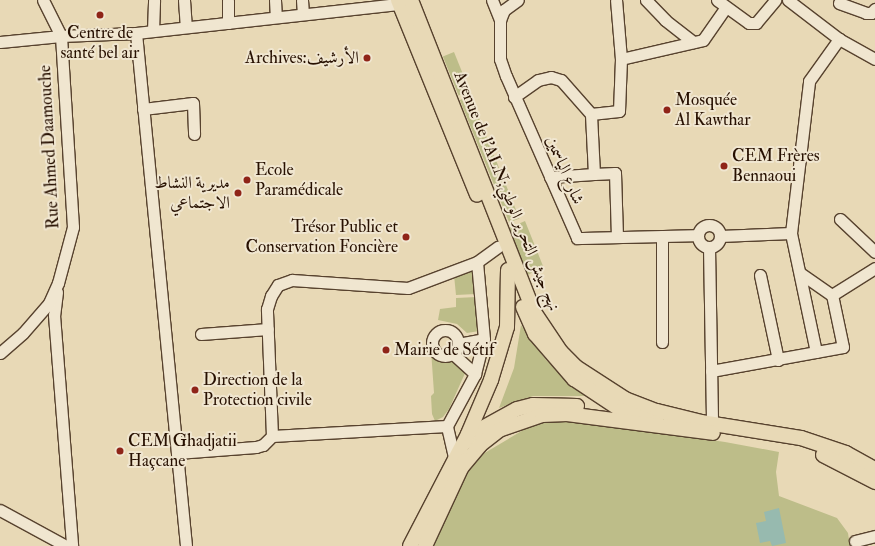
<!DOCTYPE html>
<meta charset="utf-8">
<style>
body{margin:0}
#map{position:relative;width:875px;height:546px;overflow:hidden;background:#e8d9b6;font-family:"IM FELL Double Pica",Amiri,serif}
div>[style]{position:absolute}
.green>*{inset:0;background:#bdbd89;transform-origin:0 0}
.water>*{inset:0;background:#97baaf}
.roads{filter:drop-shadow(1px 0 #57422e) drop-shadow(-1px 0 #57422e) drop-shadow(0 1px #57422e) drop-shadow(0 -1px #57422e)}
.minor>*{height:11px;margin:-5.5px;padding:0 5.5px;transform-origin:5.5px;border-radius:5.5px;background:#f0e6d0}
.minor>.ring{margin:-5.5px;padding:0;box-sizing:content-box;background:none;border:11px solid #f0e6d0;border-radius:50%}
.major>*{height:14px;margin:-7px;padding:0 7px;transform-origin:7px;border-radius:7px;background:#e8d9b6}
.dots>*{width:11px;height:11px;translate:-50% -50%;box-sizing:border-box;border:2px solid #f0e6d0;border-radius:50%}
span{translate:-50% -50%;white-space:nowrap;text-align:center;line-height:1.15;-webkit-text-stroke:4px #f0e6d0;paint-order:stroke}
.poi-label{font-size:17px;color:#271001}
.right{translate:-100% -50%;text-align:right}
.left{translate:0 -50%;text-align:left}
.street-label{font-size:17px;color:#271001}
</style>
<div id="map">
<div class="green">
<i style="left:454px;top:52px;width:42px;height:12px;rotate:68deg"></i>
<i style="left:470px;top:96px;width:132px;height:11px;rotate:68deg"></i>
<i style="clip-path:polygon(525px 221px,543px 266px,528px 275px,507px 229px)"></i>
<i style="clip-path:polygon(473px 269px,476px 294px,456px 295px,454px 275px)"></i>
<i style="clip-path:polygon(477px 297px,479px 331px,467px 333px,457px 324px,438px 320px,440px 309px,456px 307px,456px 298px)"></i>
<i style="clip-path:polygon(521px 325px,546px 360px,588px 396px,533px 396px,499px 408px,514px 368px)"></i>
<i style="clip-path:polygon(431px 350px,442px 361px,452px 360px,466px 371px,449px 409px,443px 417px,435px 421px,432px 414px,431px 396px,434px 393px)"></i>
<i style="clip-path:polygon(547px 416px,725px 442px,779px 452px,776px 472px,779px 496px,837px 518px,848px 533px,850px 546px,434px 546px,471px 461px)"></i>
</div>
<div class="water">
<i style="clip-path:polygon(779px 508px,786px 543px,772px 546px,770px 541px,760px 543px,756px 523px,766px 521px,764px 512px)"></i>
</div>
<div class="roads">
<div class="minor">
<i style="left:184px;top:0;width:27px;rotate:86deg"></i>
<i style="left:228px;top:0;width:23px;rotate:90deg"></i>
<i style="left:275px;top:0;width:17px;rotate:87deg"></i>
<i style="left:302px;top:0;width:14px;rotate:86deg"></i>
<i style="left:492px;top:0;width:22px;rotate:68deg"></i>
<i style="left:500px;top:20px;width:39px;rotate:90deg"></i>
<i style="left:500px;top:59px;width:18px;rotate:71deg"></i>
<i style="left:506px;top:76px;width:177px;rotate:66.3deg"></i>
<i style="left:577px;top:238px;width:121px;rotate:-1.4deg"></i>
<i style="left:646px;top:0;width:28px;rotate:46deg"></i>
<i style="left:665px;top:20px;width:36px;rotate:38deg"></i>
<i style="left:717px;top:0;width:39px;rotate:36deg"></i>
<i style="left:749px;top:23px;width:7px"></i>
<i style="left:756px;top:23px;width:30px;rotate:-50deg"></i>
<i style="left:788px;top:0;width:64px;rotate:37.4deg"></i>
<i style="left:839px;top:39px;width:41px;rotate:29.1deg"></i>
<i style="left:839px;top:3px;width:29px;rotate:20deg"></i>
<i style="left:866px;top:13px;width:5px"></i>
<i style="left:871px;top:13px;width:6px;rotate:-45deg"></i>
<i style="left:500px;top:20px;width:11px;rotate:-68deg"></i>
<i style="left:504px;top:10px;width:17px;rotate:-36deg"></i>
<i style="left:153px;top:31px;width:31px;rotate:-88deg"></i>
<i style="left:136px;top:33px;width:515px;rotate:84.43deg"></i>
<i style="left:0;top:42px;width:61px;rotate:-5.6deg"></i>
<i style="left:61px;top:36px;width:75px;rotate:-2.3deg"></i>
<i style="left:136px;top:33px;width:266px;rotate:-6.3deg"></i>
<i style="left:621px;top:59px;width:84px;rotate:-13deg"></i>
<i style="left:703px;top:40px;width:40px;rotate:-55.1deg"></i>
<i style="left:514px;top:97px;width:29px;rotate:-35deg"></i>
<i style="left:538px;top:80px;width:13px;rotate:-13deg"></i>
<i style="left:551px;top:77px;width:10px;rotate:17deg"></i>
<i style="left:561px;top:80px;width:45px;rotate:48.6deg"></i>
<i style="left:143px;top:109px;width:50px;rotate:-6.8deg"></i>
<i style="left:193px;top:103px;width:31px;rotate:88deg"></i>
<i style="left:594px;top:174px;width:21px;rotate:-3deg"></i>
<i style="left:615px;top:173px;width:64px;rotate:88.2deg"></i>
<i style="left:550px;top:177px;width:44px;rotate:-3.9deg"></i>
<i style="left:594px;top:174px;width:60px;rotate:-92.9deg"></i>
<i style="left:591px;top:114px;width:28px;rotate:-6deg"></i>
<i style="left:619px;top:111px;width:52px;rotate:-87.8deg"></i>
<i style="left:621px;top:59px;width:59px;rotate:-94.8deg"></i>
<i style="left:840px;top:219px;width:48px;rotate:43.3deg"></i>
<i class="ring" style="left:698px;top:225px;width:11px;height:11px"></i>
<i style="left:720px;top:236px;width:71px;rotate:-2.4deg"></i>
<i style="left:709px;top:247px;width:176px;rotate:89deg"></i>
<i style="left:800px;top:273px;width:39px;rotate:35deg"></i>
<i style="left:832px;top:295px;width:51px;rotate:-32.1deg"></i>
<i style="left:760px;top:275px;width:87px;rotate:78deg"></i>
<i style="left:57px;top:292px;width:23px;rotate:97deg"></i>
<i style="left:54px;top:315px;width:232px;rotate:85.5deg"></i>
<i class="ring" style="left:432px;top:330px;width:15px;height:15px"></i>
<i style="left:201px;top:334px;width:67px;rotate:-4.3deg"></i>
<i style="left:662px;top:342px;width:106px;rotate:-90deg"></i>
<i style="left:458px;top:344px;width:26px;rotate:-11deg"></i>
<i style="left:816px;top:352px;width:122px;rotate:-101.9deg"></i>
<i style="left:791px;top:233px;width:153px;rotate:-83.2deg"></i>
<i style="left:809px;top:81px;width:52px;rotate:-54.5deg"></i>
<i style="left:0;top:353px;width:30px;rotate:-41deg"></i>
<i style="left:23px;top:333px;width:40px;rotate:-49deg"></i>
<i style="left:49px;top:303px;width:22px;rotate:-66deg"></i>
<i style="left:58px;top:283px;width:58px;rotate:-75deg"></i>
<i style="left:73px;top:227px;width:191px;rotate:-93.6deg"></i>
<i style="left:61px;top:36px;width:40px;rotate:-116.6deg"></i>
<i style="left:453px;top:354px;width:30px;rotate:42deg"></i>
<i style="left:711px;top:371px;width:134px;rotate:-10.3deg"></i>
<i style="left:843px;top:347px;width:53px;rotate:-101.9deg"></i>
<i style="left:272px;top:436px;width:175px;rotate:-3.3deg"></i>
<i style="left:177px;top:453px;width:79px;rotate:-4.3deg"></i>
<i style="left:256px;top:447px;width:7px;rotate:-16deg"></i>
<i style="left:263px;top:445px;width:13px;rotate:-45deg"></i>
<i style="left:272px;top:436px;width:127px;rotate:-92.3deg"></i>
<i style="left:267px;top:309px;width:14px;rotate:-73deg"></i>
<i style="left:271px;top:296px;width:13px;rotate:-58deg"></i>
<i style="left:278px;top:285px;width:15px;rotate:-20deg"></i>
<i style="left:292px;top:280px;width:116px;rotate:3.9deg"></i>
<i style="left:408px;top:288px;width:74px;rotate:-20.6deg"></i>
<i style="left:477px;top:262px;width:26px;rotate:-36deg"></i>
<i style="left:458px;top:463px;width:7px;rotate:-124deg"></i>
<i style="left:454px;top:457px;width:32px;rotate:-103deg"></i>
<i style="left:447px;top:426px;width:59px;rotate:-61.7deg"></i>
<i style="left:475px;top:374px;width:36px;rotate:-76deg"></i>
<i style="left:484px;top:339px;width:77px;rotate:-95.2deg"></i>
<i style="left:0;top:510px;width:75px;rotate:28.6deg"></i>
<i style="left:855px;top:541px;width:21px;rotate:-14deg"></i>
</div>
<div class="major">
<i style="left:398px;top:0;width:210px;rotate:67.9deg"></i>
<i style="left:411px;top:0;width:335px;rotate:68.5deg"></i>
<i style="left:534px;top:312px;width:48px;rotate:56deg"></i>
<i style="left:561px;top:352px;width:21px;rotate:45deg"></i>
<i style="left:576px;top:367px;width:59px;rotate:33.1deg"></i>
<i style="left:625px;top:399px;width:34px;rotate:21deg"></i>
<i style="left:657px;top:411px;width:45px;rotate:14deg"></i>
<i style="left:701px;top:422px;width:101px;rotate:9.1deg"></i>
<i style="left:801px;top:438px;width:47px;rotate:18.4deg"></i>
<i style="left:846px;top:453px;width:33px;rotate:29deg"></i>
<i style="left:523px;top:307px;width:30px;rotate:66deg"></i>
<i style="left:535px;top:334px;width:60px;rotate:49.1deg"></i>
<i style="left:574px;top:379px;width:56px;rotate:33.4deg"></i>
<i style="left:621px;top:410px;width:40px;rotate:21deg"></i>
<i style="left:466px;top:442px;width:18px;rotate:-43deg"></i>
<i style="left:479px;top:430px;width:43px;rotate:-28.9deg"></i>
<i style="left:517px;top:409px;width:16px;rotate:-14deg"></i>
<i style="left:533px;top:405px;width:44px;rotate:1.3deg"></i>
<i style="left:823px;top:455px;width:59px;rotate:27.4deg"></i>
<i style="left:461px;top:468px;width:30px;rotate:-50deg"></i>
<i style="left:480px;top:445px;width:24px;rotate:-38deg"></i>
<i style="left:499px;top:430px;width:46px;rotate:-19.2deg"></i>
<i style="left:542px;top:415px;width:25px;rotate:-2deg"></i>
<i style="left:567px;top:414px;width:147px;rotate:7.4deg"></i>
<i style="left:410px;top:546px;width:126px;rotate:-62.6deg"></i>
<i style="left:468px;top:434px;width:59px;rotate:-66.9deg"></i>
<i style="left:491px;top:380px;width:55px;rotate:-73.2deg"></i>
<i style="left:507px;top:327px;width:57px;rotate:-89deg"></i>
<i style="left:425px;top:546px;width:95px;rotate:-65.1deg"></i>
</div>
</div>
<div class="dots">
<i style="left:100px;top:15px;background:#8f2418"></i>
<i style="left:367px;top:58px;background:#8f2418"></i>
<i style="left:667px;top:110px;background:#8f2418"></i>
<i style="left:724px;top:166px;background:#8f2418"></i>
<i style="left:247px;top:180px;background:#8f2418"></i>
<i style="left:238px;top:193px;background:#8f2418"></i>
<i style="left:406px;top:237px;background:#8f2418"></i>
<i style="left:386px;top:350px;background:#8f2418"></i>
<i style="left:195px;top:390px;background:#8f2418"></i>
<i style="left:120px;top:451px;background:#8f2418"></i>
</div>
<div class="poi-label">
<span style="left:100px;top:43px">Centre de<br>santé bel air</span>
<span class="right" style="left:359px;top:58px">Archives:الأرشيف</span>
<span class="left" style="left:675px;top:110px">Mosquée<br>Al Kawthar</span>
<span class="left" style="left:732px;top:166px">CEM Frères<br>Bennaoui</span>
<span class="left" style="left:255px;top:180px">Ecole<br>Paramédicale</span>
<span class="right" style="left:230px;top:193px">مديرية النشاط<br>الاجتماعي</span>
<span class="right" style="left:398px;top:237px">Trésor Public et<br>Conservation Foncière</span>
<span class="left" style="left:394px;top:350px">Mairie de Sétif</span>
<span class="left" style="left:203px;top:390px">Direction de la<br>Protection civile</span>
<span class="left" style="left:128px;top:451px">CEM Ghadjatii<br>Haçcane</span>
</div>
<div class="street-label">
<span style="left:49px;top:147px;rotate:-93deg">Rue Ahmed Daamouche</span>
<span style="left:565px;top:170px;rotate:67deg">شارع الياسمين</span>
<span style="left:507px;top:191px;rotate:68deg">Avenue de l'ALN;نهج جيش التحرير الوطني</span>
</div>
</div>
